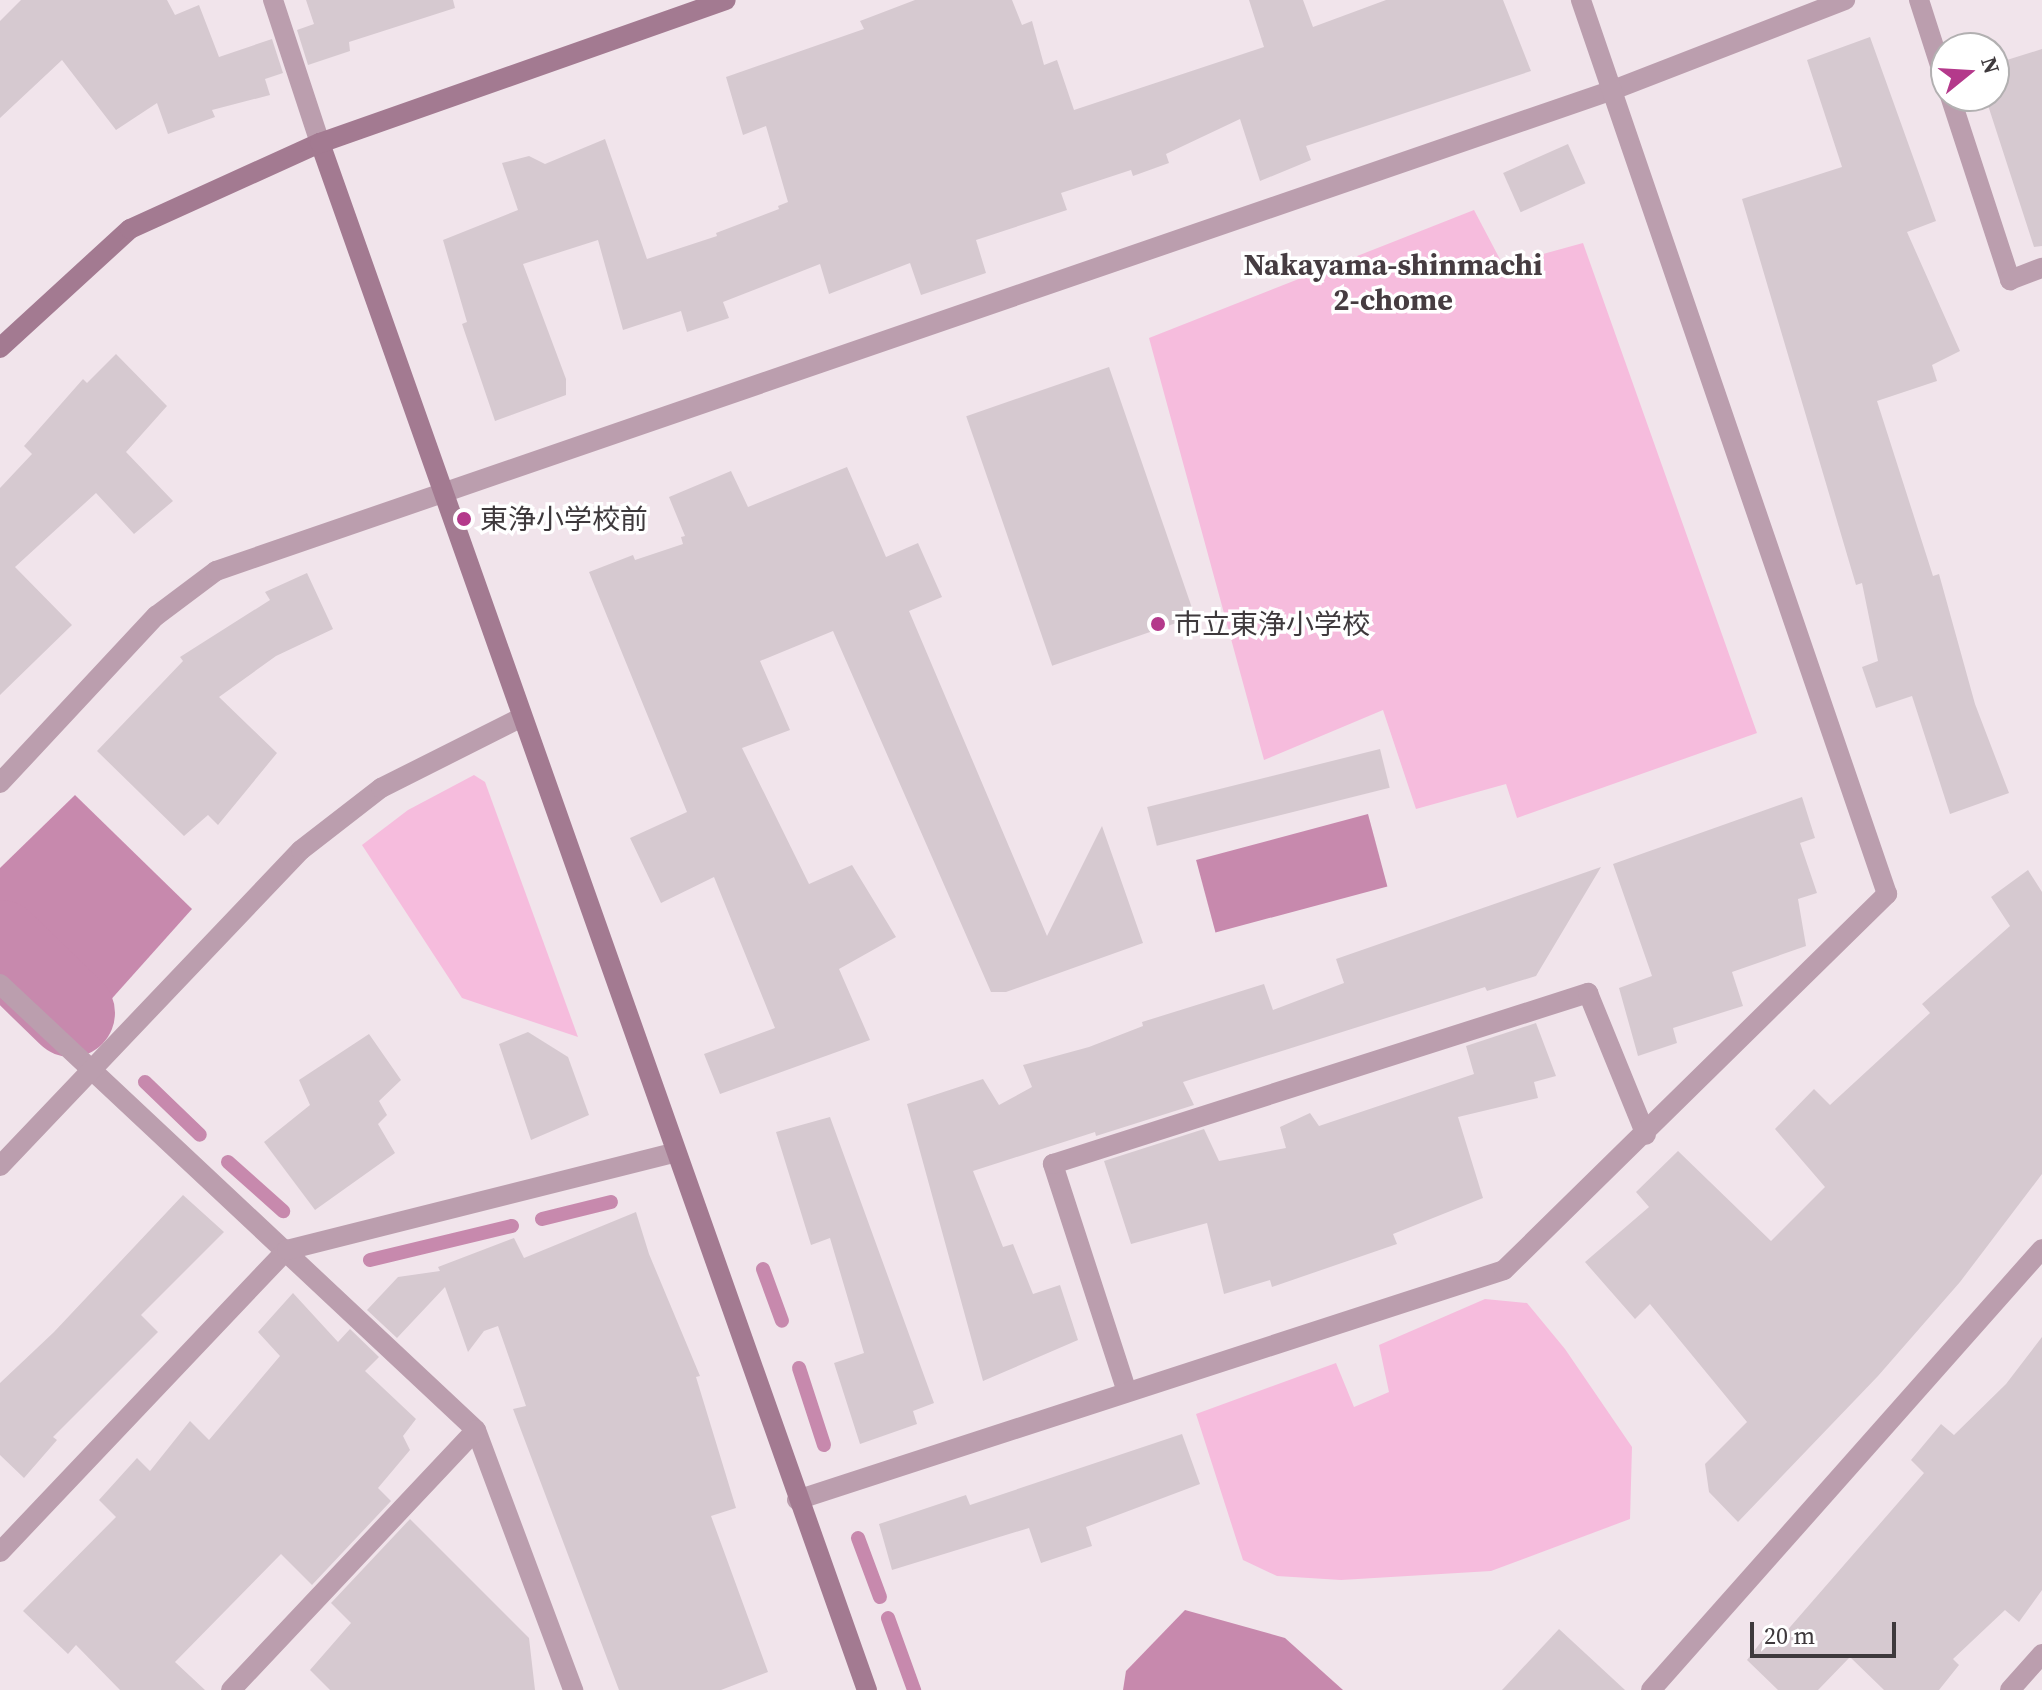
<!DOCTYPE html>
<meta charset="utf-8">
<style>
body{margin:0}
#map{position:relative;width:2042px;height:1690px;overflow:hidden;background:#f1e4eb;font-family:"Source Serif 4","Noto Sans JP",serif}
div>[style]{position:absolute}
.green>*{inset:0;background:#f6bcdd}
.water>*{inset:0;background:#c789ad;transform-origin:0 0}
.stream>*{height:14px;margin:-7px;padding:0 7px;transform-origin:7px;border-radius:7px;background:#c789ad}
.river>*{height:88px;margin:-44px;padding:0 44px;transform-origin:44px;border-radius:44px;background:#c789ad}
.building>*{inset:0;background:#d6c9d0;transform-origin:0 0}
.street>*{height:20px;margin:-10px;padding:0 10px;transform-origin:10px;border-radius:10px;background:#bb9eae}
.secondary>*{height:20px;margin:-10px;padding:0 10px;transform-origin:10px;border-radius:10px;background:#a37a91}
.dots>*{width:22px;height:22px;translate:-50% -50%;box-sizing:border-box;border:4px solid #fff;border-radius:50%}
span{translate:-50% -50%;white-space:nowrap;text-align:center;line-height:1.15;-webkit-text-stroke:7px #fff;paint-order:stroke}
.poi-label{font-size:28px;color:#3e393c}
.left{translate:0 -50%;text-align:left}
.neighbourhood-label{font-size:30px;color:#463c41;font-weight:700}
.north{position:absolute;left:1930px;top:32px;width:80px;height:80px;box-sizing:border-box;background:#fff;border:2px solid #b2b0b1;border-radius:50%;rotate:72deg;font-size:22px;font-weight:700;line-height:32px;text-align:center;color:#3e393c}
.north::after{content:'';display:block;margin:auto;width:28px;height:36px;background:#b4398b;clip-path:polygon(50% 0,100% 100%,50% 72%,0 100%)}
.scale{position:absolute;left:1750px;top:1622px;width:146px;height:36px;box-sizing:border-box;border:4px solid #3e393c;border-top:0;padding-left:10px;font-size:24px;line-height:28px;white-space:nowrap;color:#3e393c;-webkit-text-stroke:6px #fff;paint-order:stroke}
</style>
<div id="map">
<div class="green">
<i style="clip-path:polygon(1474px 210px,1503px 265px,1583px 243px,1757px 733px,1517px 818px,1506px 784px,1416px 809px,1383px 710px,1264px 760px,1149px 338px)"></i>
<i style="clip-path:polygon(474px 775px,485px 782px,578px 1037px,462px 998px,362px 845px,408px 810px)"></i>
<i style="clip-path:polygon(1485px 1299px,1527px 1303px,1565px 1349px,1632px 1447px,1630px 1519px,1491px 1571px,1341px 1580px,1277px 1576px,1243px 1560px,1196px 1414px,1336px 1363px,1354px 1407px,1389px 1392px,1379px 1345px)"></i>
</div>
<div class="water">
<i style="clip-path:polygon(75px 795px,192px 909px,107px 1004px,0 906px,0 868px)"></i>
<i style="left:1368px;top:814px;width:75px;height:178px;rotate:75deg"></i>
<i style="clip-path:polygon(1185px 1610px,1285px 1638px,1343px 1690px,1123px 1690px,1126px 1671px)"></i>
</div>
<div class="stream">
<i style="left:71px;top:1013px;width:9px;rotate:41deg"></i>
<i style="left:145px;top:1082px;width:76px;rotate:43.9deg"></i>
<i style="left:228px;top:1162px;width:74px;rotate:41.7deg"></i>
<i style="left:542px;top:1219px;width:71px;rotate:-13.8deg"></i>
<i style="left:370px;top:1260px;width:146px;rotate:-13.5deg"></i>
<i style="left:763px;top:1269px;width:55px;rotate:69.9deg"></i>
<i style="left:799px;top:1368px;width:81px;rotate:72deg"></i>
<i style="left:858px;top:1538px;width:63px;rotate:69.6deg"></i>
<i style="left:888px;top:1618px;width:77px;rotate:70.1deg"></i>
</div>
<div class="river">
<i style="left:0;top:944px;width:99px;rotate:44.2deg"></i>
</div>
<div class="building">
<i style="clip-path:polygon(21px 0,167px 0,175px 15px,199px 5px,219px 57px,272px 39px,283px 73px,265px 79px,270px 95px,212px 110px,215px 117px,168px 134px,157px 103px,116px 130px,62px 60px,0 118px,0 21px)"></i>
<i style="clip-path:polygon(306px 0,453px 0,455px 8px,349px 42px,350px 51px,308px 65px,297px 30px,314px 24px)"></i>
<i style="clip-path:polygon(915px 0,1012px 0,1022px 25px,1032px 21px,1044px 65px,1057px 60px,1074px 110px,1264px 47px,1249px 0,1303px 0,1313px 27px,1386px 0,1503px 0,1531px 71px,1306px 146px,1311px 160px,1260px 181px,1240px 119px,1166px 154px,1169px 163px,1133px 176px,1131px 170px,1061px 193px,1067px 210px,976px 240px,986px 273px,921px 295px,910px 263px,829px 294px,820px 264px,723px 302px,729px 318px,687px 332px,681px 311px,623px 330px,598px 240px,523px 264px,566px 379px,566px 395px,495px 421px,462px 324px,467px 322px,443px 240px,518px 210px,502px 163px,529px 156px,545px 164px,605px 139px,647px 259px,717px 236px,716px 233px,779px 209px,778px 206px,788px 202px,766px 126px,743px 135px,726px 77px,864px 29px,860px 21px)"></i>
<i style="clip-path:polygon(1870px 37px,1936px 221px,1907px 232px,1960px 351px,1932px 365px,1937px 381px,1877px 401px,1933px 576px,1939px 574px,1975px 704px,2009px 793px,1950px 814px,1912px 696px,1876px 708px,1862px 667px,1878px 661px,1862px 583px,1856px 585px,1742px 199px,1842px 167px,1807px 60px)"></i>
<i style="clip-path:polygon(2042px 49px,2042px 246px,2034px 247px,1985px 96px,1994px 96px,1994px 64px)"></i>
<i style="left:1568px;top:144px;width:43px;height:71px;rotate:66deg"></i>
<i style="clip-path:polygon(116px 354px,167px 406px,126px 452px,173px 501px,134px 534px,96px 493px,15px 567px,72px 625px,0 695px,0 488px,32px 454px,24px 446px,83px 379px,87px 383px)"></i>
<i style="left:1109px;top:367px;width:264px;height:151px;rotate:71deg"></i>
<i style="clip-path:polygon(847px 467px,886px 557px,918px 543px,942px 597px,909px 611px,1047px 936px,1102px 826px,1143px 943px,1006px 992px,991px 992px,833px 631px,760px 661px,790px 730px,742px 748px,809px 884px,852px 865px,896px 937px,839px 969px,870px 1040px,720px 1094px,704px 1054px,775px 1028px,714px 877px,661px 903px,630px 838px,687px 812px,589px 572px,633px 555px,635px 560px,683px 544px,681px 537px,685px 536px,669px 497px,731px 471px,748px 507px)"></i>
<i style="clip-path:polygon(307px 573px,333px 629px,276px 656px,219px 697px,277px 753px,218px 825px,208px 815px,184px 836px,97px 751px,183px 661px,180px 657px,270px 600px,265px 592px)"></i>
<i style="left:1380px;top:749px;width:40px;height:240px;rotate:76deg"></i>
<i style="clip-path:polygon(1802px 797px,1815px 838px,1800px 843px,1817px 893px,1798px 899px,1806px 946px,1732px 972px,1743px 1006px,1673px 1028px,1677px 1043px,1638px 1056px,1619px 988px,1652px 976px,1613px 864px)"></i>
<i style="clip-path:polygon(1601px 867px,1536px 976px,1487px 991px,1485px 987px,1183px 1082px,1194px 1105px,1096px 1136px,1095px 1132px,973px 1171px,1003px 1247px,1013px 1244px,1033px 1294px,1060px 1285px,1078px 1340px,983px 1381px,907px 1104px,983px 1079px,999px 1105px,1032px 1087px,1023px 1065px,1089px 1047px,1143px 1026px,1142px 1022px,1264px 984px,1273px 1010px,1344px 983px,1336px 959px)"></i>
<i style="clip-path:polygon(2028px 870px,2042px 892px,2042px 1174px,1960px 1282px,1878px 1376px,1738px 1522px,1709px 1492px,1705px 1464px,1747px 1422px,1650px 1304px,1635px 1319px,1585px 1262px,1649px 1207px,1636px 1192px,1678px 1151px,1771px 1241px,1825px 1187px,1775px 1129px,1814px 1089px,1830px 1105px,1930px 1013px,1922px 1004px,2010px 926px,1991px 897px)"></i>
<i style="clip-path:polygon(1536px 1023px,1556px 1076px,1534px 1082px,1538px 1098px,1458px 1117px,1483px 1198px,1393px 1234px,1397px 1244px,1272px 1287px,1270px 1280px,1224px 1294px,1207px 1223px,1131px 1244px,1104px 1161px,1204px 1129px,1219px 1161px,1286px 1148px,1280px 1127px,1310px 1113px,1319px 1126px,1474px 1074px,1466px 1046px)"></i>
<i style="clip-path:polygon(528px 1032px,568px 1057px,589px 1115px,531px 1140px,499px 1044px)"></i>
<i style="clip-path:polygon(369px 1034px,401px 1080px,379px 1101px,387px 1115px,378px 1124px,395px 1153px,315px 1210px,264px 1142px,310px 1105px,299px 1080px)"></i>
<i style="clip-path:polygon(830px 1117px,934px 1403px,913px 1411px,917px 1424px,860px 1444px,834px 1363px,864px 1353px,830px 1238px,811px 1245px,776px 1132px)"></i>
<i style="clip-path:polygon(183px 1195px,224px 1232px,141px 1315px,158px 1332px,53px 1437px,57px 1440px,24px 1478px,0 1455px,0 1383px,54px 1332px)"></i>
<i style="clip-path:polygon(636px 1212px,649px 1254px,700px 1376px,696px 1377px,736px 1508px,711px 1516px,768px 1672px,721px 1690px,619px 1690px,513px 1409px,526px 1406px,498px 1326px,484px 1331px,468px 1352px,445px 1287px,397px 1338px,367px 1310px,398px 1277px,440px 1271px,438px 1267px,514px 1238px,524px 1258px)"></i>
<i style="clip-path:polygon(293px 1293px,338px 1342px,350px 1329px,379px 1357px,365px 1371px,416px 1419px,403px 1436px,410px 1450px,378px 1488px,391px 1501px,312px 1585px,281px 1554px,175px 1662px,205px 1690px,120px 1690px,76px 1645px,68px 1654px,23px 1611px,116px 1517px,99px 1500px,137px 1458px,150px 1471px,190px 1421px,209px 1440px,280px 1356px,258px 1332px)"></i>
<i style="clip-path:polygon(2042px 1337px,2042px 1590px,2019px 1622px,2005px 1610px,1953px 1659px,1959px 1665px,1939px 1690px,1884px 1690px,1850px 1657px,1818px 1690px,1778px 1690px,1747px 1660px,1771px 1629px,1784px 1634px,1924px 1473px,1911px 1460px,1941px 1424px,1954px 1435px,2006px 1384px)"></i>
<i style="clip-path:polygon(1182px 1434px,1200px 1484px,1086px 1527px,1092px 1546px,1041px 1563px,1029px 1528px,892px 1570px,879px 1524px,966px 1495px,970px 1505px)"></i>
<i style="clip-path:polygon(410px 1519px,529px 1638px,535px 1690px,330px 1690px,310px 1670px,351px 1623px,331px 1603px)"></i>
<i style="clip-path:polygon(1559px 1629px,1625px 1690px,1502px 1690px)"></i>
</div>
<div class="street">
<i style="left:273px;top:0;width:151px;rotate:71.8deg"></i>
<i style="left:1919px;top:0;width:88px;rotate:72.2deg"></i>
<i style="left:1950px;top:96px;width:194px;rotate:71.9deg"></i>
<i style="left:2010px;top:280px;width:34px;rotate:-21deg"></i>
<i style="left:0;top:783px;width:229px;rotate:-47deg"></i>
<i style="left:156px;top:616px;width:75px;rotate:-36.9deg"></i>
<i style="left:216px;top:571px;width:1477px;rotate:-19deg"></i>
<i style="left:1613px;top:90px;width:249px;rotate:-21.2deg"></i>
<i style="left:0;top:984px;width:652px;rotate:43.14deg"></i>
<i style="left:476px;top:1430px;width:278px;rotate:69.5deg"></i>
<i style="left:0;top:1166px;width:436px;rotate:-46.4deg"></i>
<i style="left:301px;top:850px;width:101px;rotate:-37.8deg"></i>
<i style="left:381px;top:788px;width:156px;rotate:-26.7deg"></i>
<i style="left:1127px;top:1392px;width:240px;rotate:-108deg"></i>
<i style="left:1053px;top:1164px;width:562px;rotate:-17.73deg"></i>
<i style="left:1588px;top:993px;width:153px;rotate:67.8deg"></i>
<i style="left:797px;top:1500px;width:743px;rotate:-18.02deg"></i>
<i style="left:1504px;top:1270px;width:537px;rotate:-44.47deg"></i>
<i style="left:1887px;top:894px;width:945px;rotate:-108.9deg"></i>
<i style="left:0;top:1552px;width:417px;rotate:-46.5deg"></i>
<i style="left:287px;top:1250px;width:399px;rotate:-14.1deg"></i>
<i style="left:231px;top:1690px;width:357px;rotate:-46.7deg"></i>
<i style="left:1651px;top:1690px;width:589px;rotate:-48.44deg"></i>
<i style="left:2010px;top:1690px;width:48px;rotate:-48.4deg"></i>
</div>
<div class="secondary">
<i style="left:320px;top:143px;width:1641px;rotate:70.53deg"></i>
<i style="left:0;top:348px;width:176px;rotate:-42.5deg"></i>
<i style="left:130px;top:229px;width:209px;rotate:-24.4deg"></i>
<i style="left:320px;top:143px;width:430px;rotate:-19.4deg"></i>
</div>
<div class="dots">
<i style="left:464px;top:519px;background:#b4398b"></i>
<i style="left:1158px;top:624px;background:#b4398b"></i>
</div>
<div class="poi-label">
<span class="left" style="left:480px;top:519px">東浄小学校前</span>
<span class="left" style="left:1174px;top:624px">市立東浄小学校</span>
</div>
<div class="neighbourhood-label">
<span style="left:1393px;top:282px">Nakayama-shinmachi<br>2-chome</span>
</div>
<div class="north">N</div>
<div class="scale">20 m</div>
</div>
